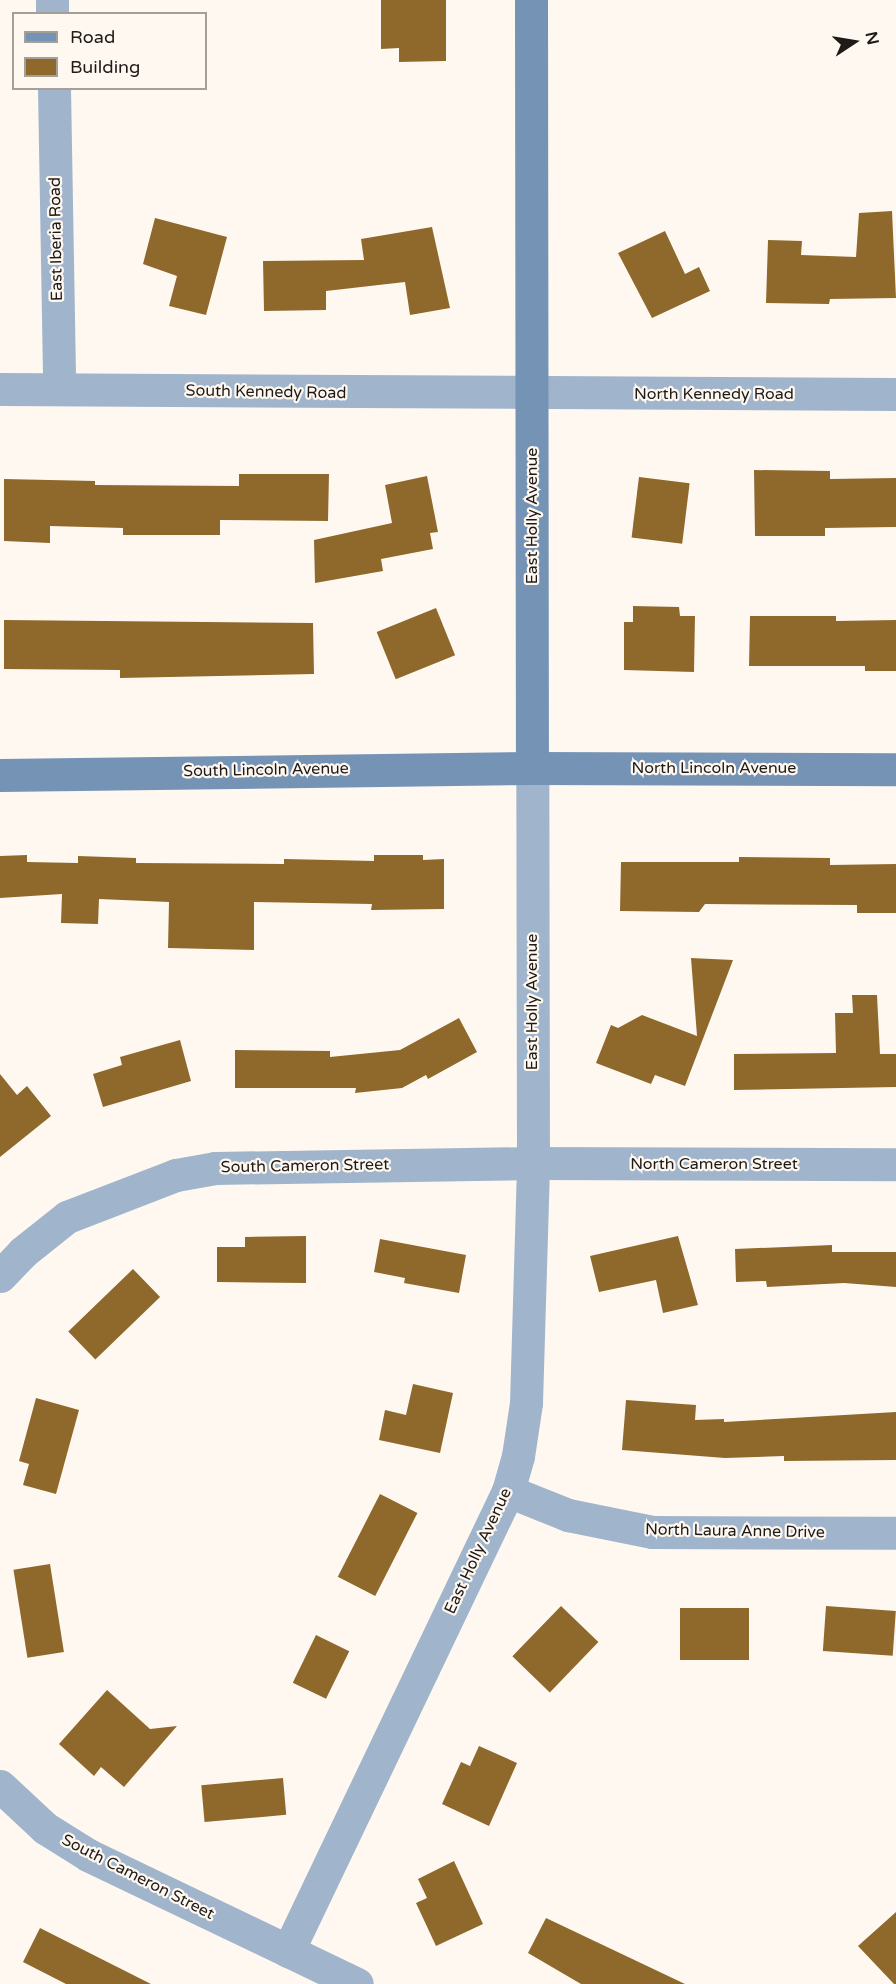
<!DOCTYPE html>
<style>
body{margin:0}
#map{position:relative;width:896px;height:1984px;overflow:hidden;background:#fff8f1;font-family:"Varela Round",sans-serif}
div>[style]{position:absolute}
.building>*{inset:0;background:#8f692c;transform-origin:0 0}
.street>*{height:33px;margin:-16.5px;padding:0 16.5px;transform-origin:16.5px;border-radius:16.5px;background:#a0b5cc}
.secondary>*{height:33px;margin:-16.5px;padding:0 16.5px;transform-origin:16.5px;border-radius:16.5px;background:#7493b5}
span{translate:-50% -50%;white-space:nowrap;text-align:center;line-height:1.15;-webkit-text-stroke:4.5px #fff8f1;paint-order:stroke}
.street-label{font-size:16px;color:#1d1a17}
.legend{position:absolute;left:12px;top:12px;width:195px;height:78px;box-sizing:border-box;background:#fff8f1;border:2px solid #a59f9a;margin:0;padding:8px 10px;list-style:none;font-size:18px;color:#1d1a17}
.legend li{display:flex;align-items:center;gap:12px;height:30px}
.legend b{width:30px;border:2px solid #a59f9a}
.north{position:absolute;left:824px;top:12px;width:60px;height:60px;-webkit-text-stroke:4px #fff8f1;paint-order:stroke;rotate:78deg;font-size:16px;font-weight:700;line-height:24px;text-align:center;color:#1d1a17}
.north::after{content:'';display:block;margin:auto;width:21px;height:27px;background:#1d1a17;clip-path:polygon(50% 0,100% 100%,50% 72%,0 100%)}
</style>
<div id="map">
<div class="building">
<i style="clip-path:polygon(381px 0,446px 0,446px 61px,399px 62px,399px 48px,381px 49px)"></i>
<i style="clip-path:polygon(892px 211px,896px 298px,830px 299px,829px 304px,766px 303px,768px 240px,802px 241px,801px 255px,856px 257px,859px 213px)"></i>
<i style="clip-path:polygon(155px 218px,227px 237px,206px 315px,169px 306px,177px 276px,143px 264px)"></i>
<i style="clip-path:polygon(432px 227px,450px 308px,410px 315px,405px 282px,326px 291px,326px 310px,264px 311px,263px 261px,364px 260px,361px 239px)"></i>
<i style="clip-path:polygon(665px 231px,685px 274px,699px 267px,710px 291px,652px 318px,618px 253px)"></i>
<i style="clip-path:polygon(754px 470px,830px 471px,830px 479px,896px 478px,896px 527px,825px 528px,825px 536px,755px 536px)"></i>
<i style="clip-path:polygon(239px 474px,329px 474px,328px 521px,220px 520px,220px 535px,123px 535px,123px 528px,50px 526px,50px 543px,4px 541px,4px 479px,95px 481px,95px 485px,239px 486px)"></i>
<i style="clip-path:polygon(427px 476px,438px 532px,430px 533px,433px 549px,381px 559px,383px 571px,315px 583px,314px 540px,392px 523px,385px 485px)"></i>
<i style="left:639px;top:477px;width:51px;height:61px;rotate:7deg"></i>
<i style="clip-path:polygon(633px 606px,679px 607px,680px 616px,695px 616px,694px 672px,624px 670px,624px 622px,633px 622px)"></i>
<i style="left:436px;top:608px;width:51px;height:64px;rotate:68deg"></i>
<i style="clip-path:polygon(750px 616px,836px 616px,836px 621px,896px 620px,896px 671px,865px 671px,865px 666px,749px 666px)"></i>
<i style="clip-path:polygon(4px 620px,313px 623px,314px 674px,120px 678px,120px 670px,4px 669px)"></i>
<i style="clip-path:polygon(27px 855px,27px 862px,78px 863px,78px 856px,136px 858px,136px 863px,284px 864px,284px 859px,374px 861px,374px 855px,423px 855px,423px 860px,444px 859px,444px 909px,371px 910px,372px 904px,254px 902px,254px 950px,168px 948px,169px 902px,99px 899px,98px 924px,61px 923px,62px 894px,0 898px,0 856px)"></i>
<i style="clip-path:polygon(739px 857px,830px 858px,830px 865px,896px 864px,896px 913px,857px 913px,857px 905px,705px 904px,699px 912px,620px 911px,621px 862px,739px 862px)"></i>
<i style="clip-path:polygon(691px 958px,733px 960px,685px 1086px,655px 1075px,651px 1084px,596px 1063px,611px 1025px,618px 1028px,642px 1015px,697px 1036px)"></i>
<i style="clip-path:polygon(852px 995px,877px 995px,880px 1054px,896px 1054px,896px 1087px,734px 1090px,734px 1054px,836px 1053px,835px 1013px,853px 1013px)"></i>
<i style="clip-path:polygon(459px 1018px,477px 1052px,428px 1079px,426px 1075px,402px 1088px,355px 1093px,356px 1088px,235px 1088px,235px 1050px,330px 1051px,330px 1057px,400px 1050px)"></i>
<i style="clip-path:polygon(180px 1040px,191px 1081px,103px 1107px,93px 1074px,122px 1065px,120px 1057px)"></i>
<i style="clip-path:polygon(0 1074px,17px 1095px,27px 1086px,51px 1116px,0 1157px)"></i>
<i style="clip-path:polygon(306px 1236px,306px 1283px,217px 1282px,217px 1247px,245px 1247px,245px 1237px)"></i>
<i style="clip-path:polygon(678px 1236px,698px 1305px,663px 1313px,656px 1280px,599px 1292px,590px 1256px)"></i>
<i style="clip-path:polygon(380px 1239px,466px 1255px,459px 1293px,404px 1283px,405px 1278px,374px 1272px)"></i>
<i style="clip-path:polygon(832px 1245px,832px 1252px,896px 1252px,896px 1287px,844px 1283px,767px 1287px,766px 1281px,736px 1282px,735px 1249px)"></i>
<i style="left:133px;top:1269px;width:39px;height:90px;rotate:46deg"></i>
<i style="clip-path:polygon(413px 1384px,453px 1393px,440px 1453px,379px 1440px,385px 1410px,406px 1415px)"></i>
<i style="clip-path:polygon(36px 1398px,79px 1410px,56px 1494px,23px 1485px,29px 1464px,19px 1461px)"></i>
<i style="clip-path:polygon(626px 1400px,696px 1405px,695px 1420px,724px 1419px,724px 1422px,896px 1412px,896px 1460px,784px 1461px,784px 1456px,725px 1458px,622px 1450px)"></i>
<i style="left:380px;top:1494px;width:42px;height:93px;rotate:27deg"></i>
<i style="left:50px;top:1564px;width:89px;height:37px;rotate:81deg"></i>
<i style="left:561px;top:1606px;width:52px;height:70px;rotate:44deg"></i>
<i style="left:826px;top:1606px;width:70px;height:45px;rotate:4deg"></i>
<i style="left:749px;top:1608px;width:52px;height:69px;rotate:90deg"></i>
<i style="left:316px;top:1635px;width:37px;height:53px;rotate:26deg"></i>
<i style="clip-path:polygon(107px 1690px,150px 1729px,177px 1726px,124px 1787px,101px 1767px,94px 1776px,59px 1744px)"></i>
<i style="clip-path:polygon(479px 1746px,517px 1763px,489px 1826px,442px 1804px,461px 1762px,470px 1766px)"></i>
<i style="left:283px;top:1778px;width:37px;height:82px;rotate:85deg"></i>
<i style="clip-path:polygon(454px 1861px,483px 1924px,436px 1946px,416px 1903px,427px 1898px,418px 1879px)"></i>
<i style="clip-path:polygon(896px 1912px,896px 1984px,894px 1984px,858px 1946px)"></i>
<i style="clip-path:polygon(546px 1918px,685px 1984px,581px 1984px,528px 1953px)"></i>
<i style="clip-path:polygon(40px 1928px,151px 1984px,66px 1984px,23px 1962px)"></i>
</div>
<div class="street">
<i style="left:52px;top:0;width:14px;rotate:90deg"></i>
<i style="left:54px;top:88px;width:301px;rotate:89deg"></i>
<i style="left:0;top:389px;width:896px;rotate:0.32deg"></i>
<i style="left:0;top:1276px;width:33px;rotate:-46deg"></i>
<i style="left:23px;top:1252px;width:56px;rotate:-38.5deg"></i>
<i style="left:67px;top:1217px;width:117px;rotate:-21.1deg"></i>
<i style="left:176px;top:1175px;width:40px;rotate:-10deg"></i>
<i style="left:215px;top:1168px;width:318px;rotate:-0.9deg"></i>
<i style="left:533px;top:1163px;width:363px;rotate:0.2deg"></i>
<i style="left:508px;top:1491px;width:65px;rotate:21.8deg"></i>
<i style="left:568px;top:1515px;width:86px;rotate:11.4deg"></i>
<i style="left:652px;top:1532px;width:244px;rotate:0.2deg"></i>
<i style="left:0;top:1786px;width:62px;rotate:43deg"></i>
<i style="left:45px;top:1828px;width:51px;rotate:32.1deg"></i>
<i style="left:88px;top:1855px;width:298px;rotate:25.6deg"></i>
<i style="left:288px;top:1951px;width:510px;rotate:-64.44deg"></i>
<i style="left:508px;top:1491px;width:36px;rotate:-74deg"></i>
<i style="left:518px;top:1456px;width:54px;rotate:-81.4deg"></i>
<i style="left:526px;top:1403px;width:240px;rotate:-88.3deg"></i>
<i style="left:533px;top:1163px;width:395px;rotate:-90.1deg"></i>
</div>
<div class="secondary">
<i style="left:531px;top:0;width:768px;rotate:89.93deg"></i>
<i style="left:0;top:775px;width:532px;rotate:-0.75deg"></i>
<i style="left:532px;top:768px;width:364px;rotate:0.2deg"></i>
</div>
<div class="street-label">
<span style="left:56px;top:239px;rotate:-91deg">East Iberia Road</span>
<span style="left:266px;top:392px;rotate:1deg">South Kennedy Road</span>
<span style="left:714px;top:394px">North Kennedy Road</span>
<span style="left:532px;top:516px;rotate:-90deg">East Holly Avenue</span>
<span style="left:714px;top:768px">North Lincoln Avenue</span>
<span style="left:266px;top:770px;rotate:-1deg">South Lincoln Avenue</span>
<span style="left:532px;top:1002px;rotate:-90deg">East Holly Avenue</span>
<span style="left:714px;top:1164px">North Cameron Street</span>
<span style="left:305px;top:1166px;rotate:-1deg">South Cameron Street</span>
<span style="left:735px;top:1531px;rotate:1deg">North Laura Anne Drive</span>
<span style="left:478px;top:1551px;rotate:-65deg">East Holly Avenue</span>
<span style="left:138px;top:1877px;rotate:27deg">South Cameron Street</span>
</div>
<ul class="legend">
<li><b style="height:8px;background:#7493b5"></b>Road</li>
<li><b style="height:16px;background:#8f692c"></b>Building</li>
</ul>
<div class="north">N</div>
</div>
